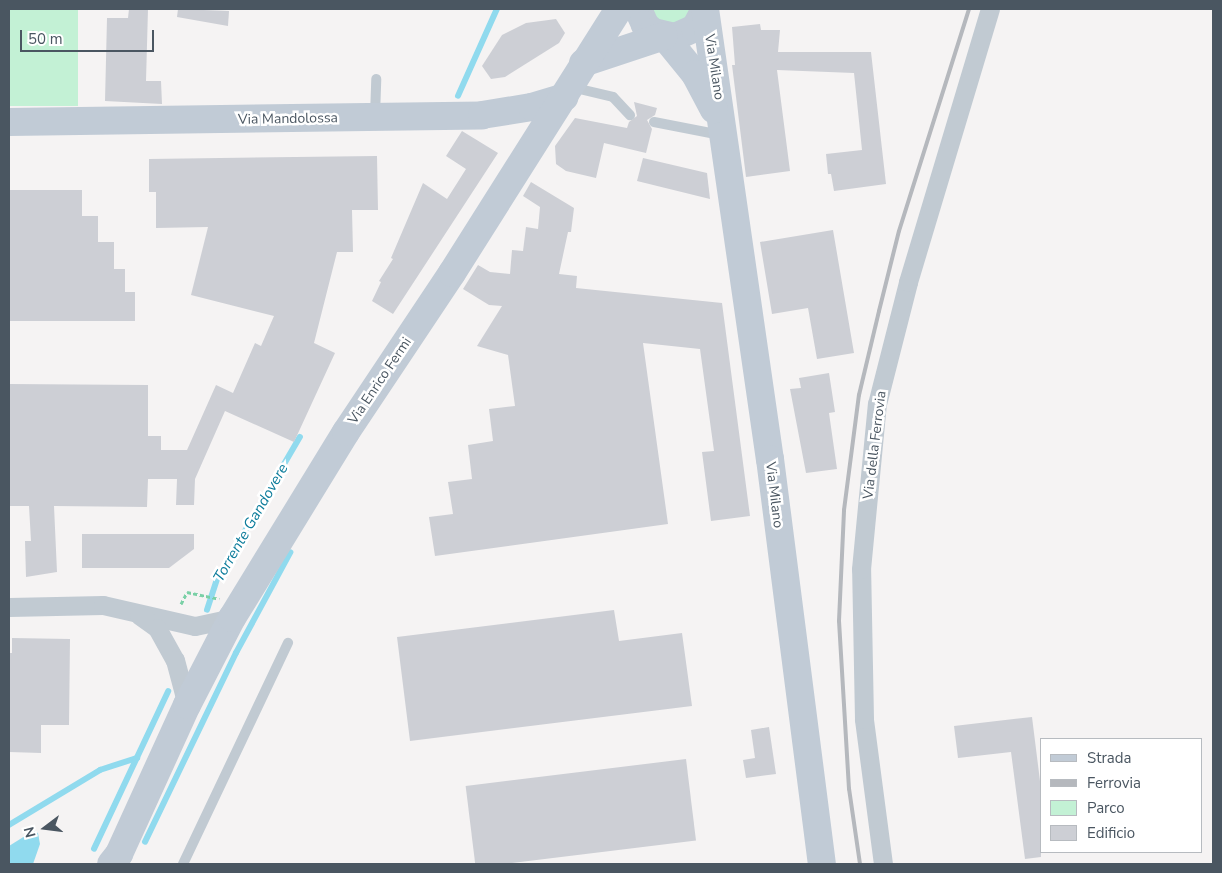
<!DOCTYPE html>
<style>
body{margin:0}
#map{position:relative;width:1222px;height:873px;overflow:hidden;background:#f5f3f3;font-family:"Nunito Sans",sans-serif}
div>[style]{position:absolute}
.green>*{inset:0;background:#c3f1d5;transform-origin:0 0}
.water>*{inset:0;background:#90daee}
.stream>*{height:5.5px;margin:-2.75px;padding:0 2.75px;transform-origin:2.75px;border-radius:2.75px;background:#90daee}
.building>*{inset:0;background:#cdcfd5;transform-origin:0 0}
.path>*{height:3px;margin-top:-1.5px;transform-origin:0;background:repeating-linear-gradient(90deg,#7ad0a6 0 4px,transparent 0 6.5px)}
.lane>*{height:10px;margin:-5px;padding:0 5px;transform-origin:5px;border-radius:5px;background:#c1cad2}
.street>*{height:19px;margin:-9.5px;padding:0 9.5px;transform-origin:9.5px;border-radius:9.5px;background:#c1cad2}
.secondary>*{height:28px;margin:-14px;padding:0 14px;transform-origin:14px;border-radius:14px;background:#c1cbd6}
.rail>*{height:4px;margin:-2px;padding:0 2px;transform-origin:2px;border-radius:2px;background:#b5b8bd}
span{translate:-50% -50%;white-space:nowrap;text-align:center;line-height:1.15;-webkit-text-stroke:5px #fff;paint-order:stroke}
.street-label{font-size:14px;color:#4a5661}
.water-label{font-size:15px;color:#0c7c9b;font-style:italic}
.frame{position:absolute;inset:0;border:10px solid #4a5661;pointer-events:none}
.legend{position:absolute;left:1040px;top:738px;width:162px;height:115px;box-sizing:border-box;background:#fff;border:1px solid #b7bbc0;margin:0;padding:6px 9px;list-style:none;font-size:15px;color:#4a5661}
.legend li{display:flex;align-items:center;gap:10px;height:25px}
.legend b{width:25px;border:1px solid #b7bbc0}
.north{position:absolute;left:20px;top:803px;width:50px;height:50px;-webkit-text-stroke:4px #fff;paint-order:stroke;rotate:255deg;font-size:14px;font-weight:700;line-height:20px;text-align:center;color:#4a5661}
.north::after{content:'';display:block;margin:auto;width:18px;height:22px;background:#4a5661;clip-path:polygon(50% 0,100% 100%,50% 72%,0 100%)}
.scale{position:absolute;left:20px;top:30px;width:134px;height:22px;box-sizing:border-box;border:2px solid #4a5661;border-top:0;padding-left:6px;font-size:15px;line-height:18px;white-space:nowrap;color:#4a5661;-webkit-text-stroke:4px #fff;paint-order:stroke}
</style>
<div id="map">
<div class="green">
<i style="left:9px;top:9px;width:69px;height:97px"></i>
<i style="clip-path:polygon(650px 9px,693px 9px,689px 17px,675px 25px,660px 22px)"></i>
</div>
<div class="water">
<i style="clip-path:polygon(33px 831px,38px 833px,40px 844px,33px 864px,9px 864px,9px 846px)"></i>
</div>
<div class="stream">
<i style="left:458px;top:96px;width:95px;rotate:-65.9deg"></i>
<i style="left:207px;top:610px;width:33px;rotate:-72deg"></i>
<i style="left:217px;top:579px;width:164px;rotate:-59.7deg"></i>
<i style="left:9px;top:825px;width:106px;rotate:-31.1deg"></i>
<i style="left:100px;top:770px;width:39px;rotate:-18deg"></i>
<i style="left:145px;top:842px;width:210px;rotate:-64.3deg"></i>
<i style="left:236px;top:653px;width:114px;rotate:-61.6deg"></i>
<i style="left:94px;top:849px;width:174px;rotate:-64.8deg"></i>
</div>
<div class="building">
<i style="clip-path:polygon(129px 9px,148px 9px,146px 81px,161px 81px,162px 104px,105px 101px,107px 18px,128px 18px)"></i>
<i style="clip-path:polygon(178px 9px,229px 11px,228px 26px,177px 17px)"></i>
<i style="clip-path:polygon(556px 19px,565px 33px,559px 43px,505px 77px,491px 79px,482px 66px,502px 35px,526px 23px)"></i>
<i style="clip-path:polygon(760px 24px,761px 30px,780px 30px,778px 52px,871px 52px,886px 184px,834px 191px,831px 174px,828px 174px,826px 154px,862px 150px,854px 73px,777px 70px,790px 171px,746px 177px,732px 65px,735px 65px,732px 27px)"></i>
<i style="clip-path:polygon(634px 102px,657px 108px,655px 115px,647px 120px,652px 129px,646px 153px,604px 143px,596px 178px,566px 171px,556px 164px,555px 146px,575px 118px,627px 128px,629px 122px,637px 116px)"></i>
<i style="clip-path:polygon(462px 131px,498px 153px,393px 314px,372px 301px,381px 282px,379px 281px,393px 259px,391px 258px,423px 183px,447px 199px,466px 169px,446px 156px)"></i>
<i style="clip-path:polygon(377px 156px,378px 210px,352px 210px,353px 252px,337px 252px,314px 343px,335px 353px,294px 442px,225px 411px,195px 479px,194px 505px,176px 505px,177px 479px,148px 479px,147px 507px,54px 506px,57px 572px,26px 577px,25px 541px,31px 541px,29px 506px,9px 506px,9px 384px,148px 385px,148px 436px,161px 436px,161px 450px,187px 450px,216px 385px,233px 393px,255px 343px,261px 346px,274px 316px,191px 295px,208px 227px,156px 228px,156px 192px,149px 192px,149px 159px)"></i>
<i style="clip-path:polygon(643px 158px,707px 173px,710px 199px,637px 181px)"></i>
<i style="clip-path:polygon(531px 182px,574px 208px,571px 232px,568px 232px,559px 274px,577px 276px,576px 288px,722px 303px,750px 516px,711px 521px,702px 452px,714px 451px,700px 349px,643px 343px,668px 524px,435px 556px,429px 517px,453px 514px,448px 482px,472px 479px,468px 445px,493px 441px,489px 409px,515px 406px,508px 355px,477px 346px,502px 306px,489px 305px,463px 289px,478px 265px,490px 272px,510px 274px,512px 250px,523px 251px,526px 227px,538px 229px,540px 207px,523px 196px)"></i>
<i style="clip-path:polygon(9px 190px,82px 190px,82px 216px,98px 216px,98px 242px,114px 242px,114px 269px,125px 269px,125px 292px,135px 292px,135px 321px,9px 321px)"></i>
<i style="clip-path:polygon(833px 230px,854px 353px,817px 359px,808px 308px,772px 314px,760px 242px)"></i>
<i style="clip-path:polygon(829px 373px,835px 412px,829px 413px,837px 469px,806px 473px,790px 389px,801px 388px,799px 378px)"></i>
<i style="clip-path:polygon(82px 534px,194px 534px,194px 549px,169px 568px,82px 568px)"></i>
<i style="clip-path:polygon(614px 610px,619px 641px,682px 633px,692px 706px,410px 741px,397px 637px)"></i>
<i style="clip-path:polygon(12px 638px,70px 639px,69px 725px,41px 725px,41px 753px,9px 752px,9px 653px,12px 653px)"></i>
<i style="clip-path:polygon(1032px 717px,1041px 789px,1041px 857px,1025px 859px,1011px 752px,958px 758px,954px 726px)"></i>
<i style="clip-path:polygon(769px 727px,776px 774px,746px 778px,743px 760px,755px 758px,751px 730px)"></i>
<i style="left:686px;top:759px;width:82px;height:222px;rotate:83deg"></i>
</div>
<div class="path">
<i style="left:181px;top:604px;width:13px;rotate:-63deg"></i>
<i style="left:187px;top:592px;width:33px;rotate:12deg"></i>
</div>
<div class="lane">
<i style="left:571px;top:87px;width:43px;rotate:13.4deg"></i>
<i style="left:613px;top:97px;width:25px;rotate:47deg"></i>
<i style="left:375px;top:116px;width:37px;rotate:-88deg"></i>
<i style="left:654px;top:122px;width:68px;rotate:11deg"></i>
<i style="left:183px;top:864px;width:245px;rotate:-64.6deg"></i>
</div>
<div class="street">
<i style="left:9px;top:607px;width:94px;rotate:-1.2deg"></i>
<i style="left:103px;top:605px;width:94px;rotate:12.9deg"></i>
<i style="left:195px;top:626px;width:38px;rotate:-12deg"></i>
<i style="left:139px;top:615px;width:22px;rotate:36deg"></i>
<i style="left:157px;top:628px;width:37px;rotate:61deg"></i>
<i style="left:175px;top:660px;width:47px;rotate:75.1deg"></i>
<i style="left:883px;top:864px;width:146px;rotate:-97.5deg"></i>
<i style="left:864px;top:719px;width:150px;rotate:-91.1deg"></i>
<i style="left:861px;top:569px;width:166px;rotate:-84.5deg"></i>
<i style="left:877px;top:404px;width:126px;rotate:-75.7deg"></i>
<i style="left:908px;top:282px;width:285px;rotate:-73.3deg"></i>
</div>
<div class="secondary">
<i style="left:638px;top:9px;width:17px;rotate:66deg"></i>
<i style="left:645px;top:25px;width:11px;rotate:41deg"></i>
<i style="left:653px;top:32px;width:23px;rotate:13deg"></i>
<i style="left:675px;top:37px;width:22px;rotate:-24deg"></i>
<i style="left:695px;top:28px;width:21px;rotate:-62deg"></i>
<i style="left:705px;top:9px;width:455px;rotate:81.8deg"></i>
<i style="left:770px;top:459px;width:408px;rotate:82.7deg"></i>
<i style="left:664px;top:36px;width:49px;rotate:50.8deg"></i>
<i style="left:695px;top:74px;width:40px;rotate:62deg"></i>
<i style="left:583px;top:63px;width:85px;rotate:-18.4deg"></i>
<i style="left:9px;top:122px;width:473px;rotate:-0.8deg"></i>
<i style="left:482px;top:115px;width:51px;rotate:-9.1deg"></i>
<i style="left:532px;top:107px;width:34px;rotate:-17deg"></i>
<i style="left:111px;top:864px;width:13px;rotate:-51deg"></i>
<i style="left:119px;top:854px;width:164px;rotate:-65.5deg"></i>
<i style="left:187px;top:705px;width:98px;rotate:-62.7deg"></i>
<i style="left:232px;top:618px;width:218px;rotate:-58.5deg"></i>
<i style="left:346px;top:432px;width:191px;rotate:-56.3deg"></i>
<i style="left:452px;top:273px;width:312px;rotate:-57.7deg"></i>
</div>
<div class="rail">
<i style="left:860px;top:864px;width:76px;rotate:-98.3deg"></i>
<i style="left:849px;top:789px;width:168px;rotate:-93.4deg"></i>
<i style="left:839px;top:621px;width:111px;rotate:-87.4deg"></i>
<i style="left:844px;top:510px;width:116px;rotate:-82.6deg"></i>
<i style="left:859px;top:395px;width:86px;rotate:-76.6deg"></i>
<i style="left:879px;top:311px;width:82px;rotate:-76deg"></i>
<i style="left:899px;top:231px;width:233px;rotate:-72.5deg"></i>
</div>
<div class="street-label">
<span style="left:714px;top:67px;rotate:81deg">Via Milano</span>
<span style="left:288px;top:119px;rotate:-1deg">Via Mandolossa</span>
<span style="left:380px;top:381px;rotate:-56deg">Via Enrico Fermi</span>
<span style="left:875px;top:445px;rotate:-83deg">Via della Ferrovia</span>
<span style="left:774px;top:495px;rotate:83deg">Via Milano</span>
</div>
<div class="water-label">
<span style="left:251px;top:523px;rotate:-60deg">Torrente Gandovere</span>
</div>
<div class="frame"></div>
<ul class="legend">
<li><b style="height:6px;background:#c1cbd6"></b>Strada</li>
<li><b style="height:6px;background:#b5b8bd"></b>Ferrovia</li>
<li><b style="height:14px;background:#c3f1d5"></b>Parco</li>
<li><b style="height:14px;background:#cdcfd5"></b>Edificio</li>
</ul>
<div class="north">N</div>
<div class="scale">50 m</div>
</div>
